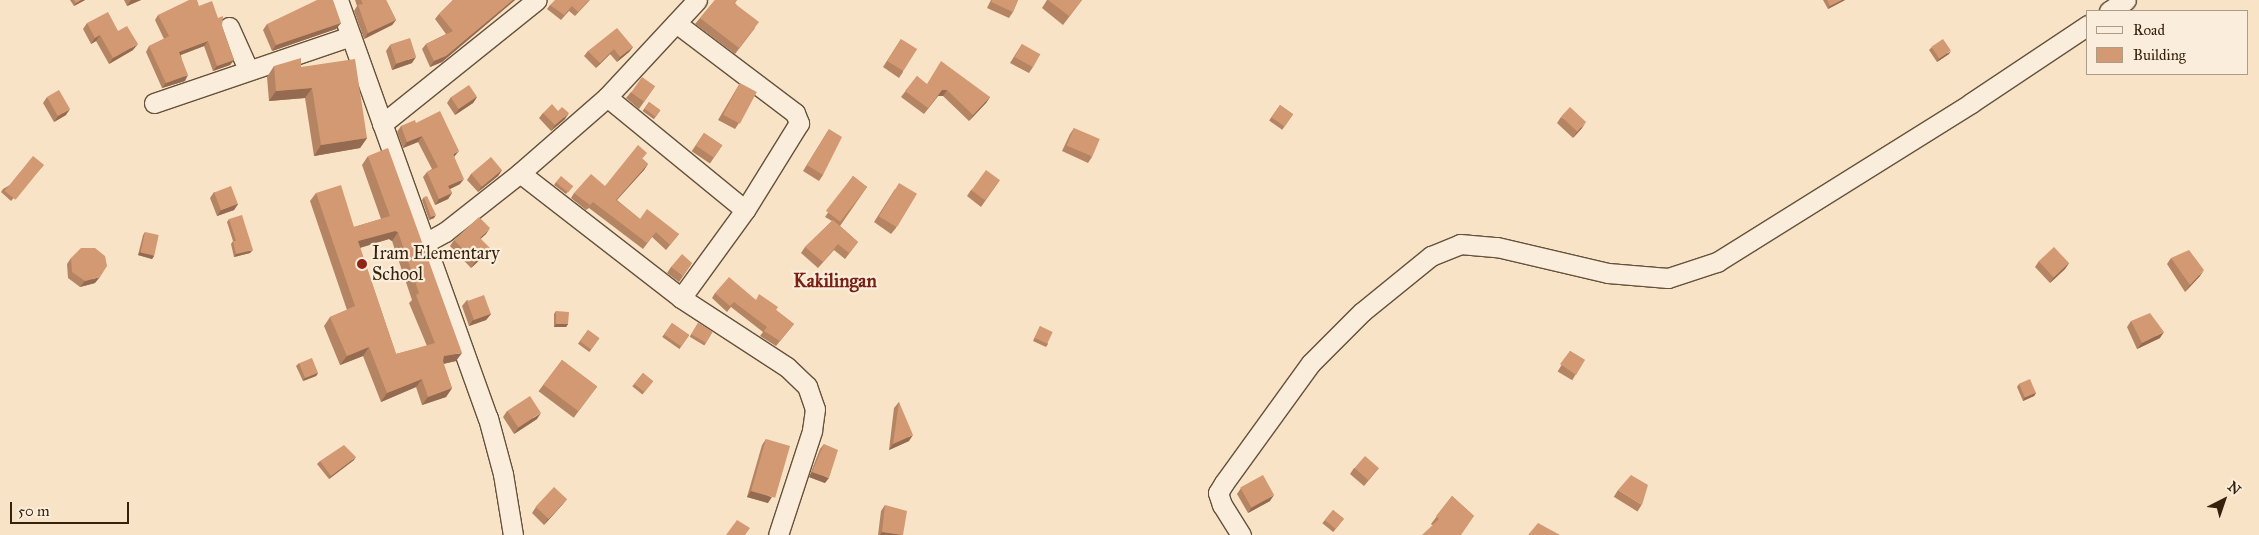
<!DOCTYPE html>
<style>
body{margin:0}
#map{position:relative;width:2259px;height:535px;overflow:hidden;background:#f8e3c7;font-family:"IM FELL Great Primer",serif}
div>[style]{position:absolute}
.roads{filter:drop-shadow(1px 0 #66523b) drop-shadow(-1px 0 #66523b) drop-shadow(0 1px #66523b) drop-shadow(0 -1px #66523b)}
.minor>*{height:19px;margin:-9.5px;padding:0 9.5px;transform-origin:9.5px;border-radius:9.5px;background:#faeddb}
.wall>*{inset:0;background:#b58462;transform-origin:0 0}
.shaded-wall>*{inset:0;background:#946b50}
.building>*{inset:0;background:#d39972;transform-origin:0 0}
.dots>*{width:14px;height:14px;translate:-50% -50%;box-sizing:border-box;border:2px solid #faeddb;border-radius:50%}
span{translate:-50% -50%;white-space:nowrap;text-align:center;line-height:1.15;-webkit-text-stroke:4.5px #faeddb;paint-order:stroke}
.poi-label{font-size:18px;color:#36220c}
.left{translate:0 -50%;text-align:left}
.neighbourhood-label{font-size:19px;color:#7a1f14;font-weight:700}
.legend{position:absolute;left:2086px;top:10px;width:162px;height:65px;box-sizing:border-box;background:#faeddb;border:1px solid #ac9c88;margin:0;padding:6px 9px;list-style:none;font-size:15px;color:#36220c}
.legend li{display:flex;align-items:center;gap:10px;height:25px}
.legend b{width:25px;border:1px solid #ac9c88}
.north{position:absolute;left:2199px;top:475px;width:50px;height:50px;-webkit-text-stroke:4px #faeddb;paint-order:stroke;rotate:41deg;font-size:14px;font-weight:700;line-height:20px;text-align:center;color:#36220c}
.north::after{content:'';display:block;margin:auto;width:18px;height:22px;background:#36220c;clip-path:polygon(50% 0,100% 100%,50% 72%,0 100%)}
.scale{position:absolute;left:10px;top:502px;width:119px;height:22px;box-sizing:border-box;border:2px solid #36220c;border-top:0;padding-left:6px;font-size:15px;line-height:18px;white-space:nowrap;color:#36220c;-webkit-text-stroke:4px #faeddb;paint-order:stroke}
</style>
<div id="map">
<div class="roads">
<div class="minor">
<i style="left:338px;top:0;width:444px;rotate:70.3deg"></i>
<i style="left:488px;top:418px;width:58px;rotate:75deg"></i>
<i style="left:503px;top:474px;width:62px;rotate:80.7deg"></i>
<i style="left:2109px;top:11px;width:20px;rotate:-33deg"></i>
<i style="left:676px;top:23px;width:149px;rotate:37.1deg"></i>
<i style="left:795px;top:113px;width:11px;rotate:68deg"></i>
<i style="left:799px;top:123px;width:102px;rotate:121.8deg"></i>
<i style="left:745px;top:210px;width:109px;rotate:126deg"></i>
<i style="left:229px;top:27px;width:46px;rotate:65.7deg"></i>
<i style="left:607px;top:97px;width:178px;rotate:39.3deg"></i>
<i style="left:154px;top:103px;width:208px;rotate:-18.8deg"></i>
<i style="left:382px;top:124px;width:198px;rotate:-38.7deg"></i>
<i style="left:520px;top:173px;width:204px;rotate:37.8deg"></i>
<i style="left:681px;top:298px;width:126px;rotate:33.1deg"></i>
<i style="left:787px;top:367px;width:28px;rotate:44deg"></i>
<i style="left:807px;top:386px;width:24px;rotate:71deg"></i>
<i style="left:815px;top:409px;width:22px;rotate:98deg"></i>
<i style="left:812px;top:431px;width:109px;rotate:108.1deg"></i>
<i style="left:425px;top:243px;width:23px;rotate:-29deg"></i>
<i style="left:445px;top:232px;width:95px;rotate:-38.2deg"></i>
<i style="left:520px;top:173px;width:116px;rotate:-41.1deg"></i>
<i style="left:607px;top:97px;width:132px;rotate:-47.1deg"></i>
<i style="left:1241px;top:535px;width:36px;rotate:-122deg"></i>
<i style="left:1222px;top:505px;width:13px;rotate:-108deg"></i>
<i style="left:1218px;top:493px;width:12px;rotate:-59deg"></i>
<i style="left:1224px;top:483px;width:148px;rotate:-54.1deg"></i>
<i style="left:1311px;top:363px;width:72px;rotate:-45deg"></i>
<i style="left:1362px;top:312px;width:89px;rotate:-39.1deg"></i>
<i style="left:1431px;top:256px;width:31px;rotate:-22deg"></i>
<i style="left:1460px;top:244px;width:37px;rotate:5deg"></i>
<i style="left:1497px;top:247px;width:114px;rotate:13.2deg"></i>
<i style="left:1608px;top:273px;width:60px;rotate:4.8deg"></i>
<i style="left:1668px;top:278px;width:52px;rotate:-18.1deg"></i>
<i style="left:1717px;top:262px;width:300px;rotate:-32deg"></i>
<i style="left:1971px;top:103px;width:141px;rotate:-33.7deg"></i>
</div>
</div>
<div class="wall">
<i style="clip-path:polygon(70px 0,85px 0,74px 6px)"></i>
<i style="clip-path:polygon(124px 0,141px 0,127px 6px)"></i>
<i style="clip-path:polygon(355px 0,386px 0,396px 20px,392px 25px,364px 39px,354px 11px,357px 6px)"></i>
<i style="clip-path:polygon(453px 0,515px 0,442px 62px,430px 67px,422px 49px,426px 44px,446px 34px,435px 19px,439px 14px)"></i>
<i style="clip-path:polygon(590px 0,575px 16px,569px 11px,561px 20px,547px 9px,550px 5px)"></i>
<i style="clip-path:polygon(715px 0,737px 0,735px 3px,755px 28px,735px 54px,695px 24px)"></i>
<i style="clip-path:polygon(991px 0,1018px 0,1013px 12px,1009px 18px,987px 8px)"></i>
<i style="clip-path:polygon(1047px 0,1082px 0,1063px 25px,1042px 8px)"></i>
<i style="clip-path:polygon(1823px 0,1845px 0,1828px 9px)"></i>
<i style="clip-path:polygon(199px 6px,222px 26px,234px 60px,230px 65px,213px 71px,204px 46px,181px 55px,185px 81px,162px 88px,146px 52px,149px 46px,164px 39px,155px 20px,158px 15px)"></i>
<i style="clip-path:polygon(87px 23px,118px 31px,133px 50px,109px 64px,96px 41px,91px 44px,83px 29px)"></i>
<i style="clip-path:polygon(341px 23px,336px 29px,272px 51px,263px 30px,267px 24px)"></i>
<i style="clip-path:polygon(901px 39px,903px 72px,899px 78px,883px 67px)"></i>
<i style="clip-path:polygon(1022px 44px,1033px 67px,1029px 73px,1010px 63px)"></i>
<i style="clip-path:polygon(390px 45px,412px 63px,392px 70px,386px 51px)"></i>
<i style="clip-path:polygon(633px 47px,629px 52px,617px 62px,610px 54px,596px 68px,584px 56px,588px 51px)"></i>
<i style="clip-path:polygon(1932px 47px,1949px 54px,1937px 62px,1929px 50px)"></i>
<i style="clip-path:polygon(274px 66px,301px 67px,367px 138px,360px 148px,314px 156px,305px 98px,269px 101px,267px 77px)"></i>
<i style="clip-path:polygon(917px 76px,926px 84px,990px 97px,986px 103px,969px 121px,943px 96px,938px 96px,924px 114px,901px 97px)"></i>
<i style="clip-path:polygon(740px 83px,739px 123px,735px 129px,718px 120px)"></i>
<i style="clip-path:polygon(655px 86px,639px 109px,626px 98px,631px 92px)"></i>
<i style="clip-path:polygon(47px 97px,66px 115px,54px 122px,43px 103px)"></i>
<i style="clip-path:polygon(451px 97px,477px 97px,473px 103px,455px 115px,447px 103px)"></i>
<i style="left:649px;top:102px;width:14px;height:11px;rotate:36deg"></i>
<i style="left:1280px;top:105px;width:16px;height:19px;rotate:35deg"></i>
<i style="clip-path:polygon(558px 111px,565px 119px,551px 131px,539px 118px,543px 113px)"></i>
<i style="clip-path:polygon(1561px 117px,1582px 128px,1573px 138px,1557px 123px)"></i>
<i style="clip-path:polygon(416px 123px,454px 157px,460px 184px,450px 189px,452px 193px,448px 199px,435px 205px,423px 177px,427px 172px,432px 169px,418px 142px,403px 148px,397px 132px,401px 126px)"></i>
<i style="clip-path:polygon(1074px 128px,1092px 157px,1088px 163px,1062px 151px,1070px 134px)"></i>
<i style="clip-path:polygon(829px 129px,823px 175px,819px 181px,803px 171px)"></i>
<i style="left:704px;top:133px;width:22px;height:22px;rotate:34deg"></i>
<i style="clip-path:polygon(evenodd,368px 156px,456px 361px,443px 364px,452px 388px,446px 397px,422px 405px,416px 387px,381px 402px,363px 356px,340px 365px,324px 326px,330px 317px,347px 310px,310px 201px,316px 193px,354px 227px,381px 219px,362px 165px,368px 156px,389px 239px,392px 241px,412px 300px,409px 303px,427px 346px,396px 354px,360px 248px,389px 239px)"></i>
<i style="clip-path:polygon(643px 159px,648px 164px,644px 170px,617px 200px,640px 219px,679px 234px,666px 250px,652px 237px,643px 249px,589px 208px,586px 210px,571px 198px,574px 193px,605px 186px)"></i>
<i style="clip-path:polygon(44px 165px,11px 201px,1px 192px,3px 189px)"></i>
<i style="clip-path:polygon(502px 170px,498px 176px,478px 192px,467px 180px,471px 174px)"></i>
<i style="clip-path:polygon(853px 176px,867px 187px,840px 226px,858px 242px,845px 259px,834px 250px,818px 268px,801px 253px,805px 247px,832px 221px,825px 217px)"></i>
<i style="clip-path:polygon(1000px 180px,981px 207px,967px 196px,971px 190px)"></i>
<i style="clip-path:polygon(556px 182px,573px 186px,566px 194px,554px 185px)"></i>
<i style="clip-path:polygon(895px 189px,896px 228px,891px 234px,874px 222px)"></i>
<i style="clip-path:polygon(214px 192px,238px 204px,234px 210px,217px 216px,210px 198px)"></i>
<i style="clip-path:polygon(424px 197px,434px 218px,429px 220px,422px 200px)"></i>
<i style="clip-path:polygon(229px 219px,250px 253px,234px 257px,231px 244px,233px 241px,227px 222px)"></i>
<i style="clip-path:polygon(145px 232px,154px 256px,152px 259px,138px 255px,143px 235px)"></i>
<i style="clip-path:polygon(486px 234px,480px 239px,486px 254px,471px 268px,450px 246px,454px 240px)"></i>
<i style="clip-path:polygon(71px 258px,95px 283px,80px 287px,68px 278px,67px 264px)"></i>
<i style="clip-path:polygon(2171px 258px,2200px 276px,2185px 292px,2167px 264px)"></i>
<i style="clip-path:polygon(2039px 261px,2069px 263px,2065px 269px,2050px 283px,2035px 267px)"></i>
<i style="clip-path:polygon(692px 263px,679px 282px,667px 273px,671px 267px)"></i>
<i style="clip-path:polygon(715px 293px,756px 300px,776px 310px,794px 324px,776px 346px,760px 336px,763px 332px,731px 307px,727px 312px,712px 298px)"></i>
<i style="clip-path:polygon(467px 300px,491px 314px,486px 320px,469px 326px,462px 306px)"></i>
<i style="clip-path:polygon(556px 311px,568px 324px,566px 327px,554px 327px,554px 314px)"></i>
<i style="clip-path:polygon(2131px 321px,2160px 338px,2137px 349px,2127px 327px)"></i>
<i style="left:672px;top:323px;width:21px;height:17px;rotate:35deg"></i>
<i style="left:698px;top:323px;width:17px;height:16px;rotate:31deg"></i>
<i style="clip-path:polygon(1040px 326px,1048px 344px,1046px 347px,1033px 341px)"></i>
<i style="left:588px;top:330px;width:14px;height:17px;rotate:36deg"></i>
<i style="left:1570px;top:351px;width:17px;height:24px;rotate:31deg"></i>
<i style="left:562px;top:360px;width:44px;height:39px;rotate:37deg"></i>
<i style="clip-path:polygon(299px 363px,318px 373px,316px 376px,303px 381px,296px 366px)"></i>
<i style="left:643px;top:373px;width:13px;height:17px;rotate:39deg"></i>
<i style="clip-path:polygon(2019px 384px,2036px 393px,2034px 396px,2023px 401px,2017px 387px)"></i>
<i style="clip-path:polygon(899px 402px,909px 441px,889px 450px,894px 408px)"></i>
<i style="clip-path:polygon(507px 411px,537px 419px,514px 434px,503px 417px)"></i>
<i style="clip-path:polygon(766px 439px,768px 503px,747px 497px,762px 445px)"></i>
<i style="clip-path:polygon(824px 444px,825px 483px,809px 477px,820px 449px)"></i>
<i style="clip-path:polygon(354px 460px,329px 479px,317px 464px,320px 461px)"></i>
<i style="clip-path:polygon(1354px 468px,1379px 468px,1364px 486px,1350px 474px)"></i>
<i style="clip-path:polygon(1241px 488px,1270px 501px,1248px 513px,1237px 494px)"></i>
<i style="left:1618px;top:490px;width:28px;height:8px;rotate:32deg"></i>
<i style="clip-path:polygon(1452px 496px,1474px 516px,1432px 525px,1431px 524px)"></i>
<i style="clip-path:polygon(567px 499px,562px 505px,544px 525px,532px 513px,536px 507px)"></i>
<i style="clip-path:polygon(885px 505px,903px 535px,878px 535px,881px 511px)"></i>
<i style="left:1333px;top:510px;width:14px;height:17px;rotate:39deg"></i>
</div>
<div class="shaded-wall">
<i style="clip-path:polygon(81px 0,85px 0,74px 6px,76px 3px)"></i>
<i style="clip-path:polygon(131px 0,141px 0,127px 6px)"></i>
<i style="clip-path:polygon(513px 0,515px 0,442px 62px,430px 67px,434px 61px)"></i>
<i style="clip-path:polygon(1842px 0,1845px 0,1828px 9px,1830px 6px)"></i>
<i style="clip-path:polygon(396px 20px,392px 25px,364px 39px,368px 33px)"></i>
<i style="clip-path:polygon(341px 23px,336px 29px,272px 51px,276px 45px)"></i>
<i style="clip-path:polygon(100px 35px,96px 41px,91px 44px,95px 38px)"></i>
<i style="clip-path:polygon(208px 41px,204px 46px,175px 57px,179px 52px)"></i>
<i style="clip-path:polygon(138px 44px,133px 50px,109px 64px,113px 58px)"></i>
<i style="clip-path:polygon(633px 47px,629px 52px,617px 62px,620px 57px)"></i>
<i style="clip-path:polygon(614px 49px,610px 54px,596px 68px,600px 63px)"></i>
<i style="clip-path:polygon(1951px 51px,1949px 54px,1937px 62px,1939px 59px)"></i>
<i style="clip-path:polygon(416px 57px,412px 63px,392px 70px,396px 64px)"></i>
<i style="clip-path:polygon(234px 60px,230px 65px,213px 71px,217px 66px)"></i>
<i style="clip-path:polygon(188px 75px,185px 81px,162px 88px,166px 83px)"></i>
<i style="clip-path:polygon(312px 88px,305px 98px,269px 101px,276px 91px)"></i>
<i style="clip-path:polygon(942px 90px,947px 90px,943px 96px,938px 96px,924px 114px)"></i>
<i style="clip-path:polygon(477px 97px,473px 103px,455px 115px,459px 109px)"></i>
<i style="clip-path:polygon(990px 97px,986px 103px,969px 121px,973px 115px)"></i>
<i style="clip-path:polygon(70px 109px,66px 115px,54px 122px,58px 116px)"></i>
<i style="clip-path:polygon(569px 113px,565px 119px,551px 131px,555px 125px)"></i>
<i style="clip-path:polygon(1586px 122px,1582px 128px,1573px 138px,1577px 132px)"></i>
<i style="clip-path:polygon(422px 136px,418px 142px,403px 148px,407px 142px)"></i>
<i style="clip-path:polygon(367px 138px,360px 148px,314px 156px,321px 145px)"></i>
<i style="clip-path:polygon(459px 151px,454px 157px,453px 154px)"></i>
<i style="clip-path:polygon(648px 164px,644px 170px,612px 205px,616px 200px)"></i>
<i style="clip-path:polygon(502px 170px,498px 176px,478px 192px,482px 186px)"></i>
<i style="clip-path:polygon(464px 179px,460px 184px,444px 192px,448px 186px)"></i>
<i style="clip-path:polygon(452px 193px,448px 199px,435px 205px,439px 199px)"></i>
<i style="clip-path:polygon(238px 204px,234px 210px,217px 216px,221px 210px)"></i>
<i style="clip-path:polygon(436px 215px,434px 218px,429px 220px,431px 217px)"></i>
<i style="clip-path:polygon(490px 228px,486px 234px,476px 243px,480px 238px)"></i>
<i style="clip-path:polygon(395px 231px,398px 232px,392px 241px,389px 239px,352px 250px,358px 241px)"></i>
<i style="clip-path:polygon(490px 248px,486px 254px,471px 268px,475px 262px)"></i>
<i style="clip-path:polygon(253px 250px,250px 253px,234px 257px,236px 254px)"></i>
<i style="clip-path:polygon(140px 252px,154px 256px,152px 259px,138px 255px)"></i>
<i style="clip-path:polygon(2069px 263px,2065px 269px,2050px 283px,2054px 277px)"></i>
<i style="clip-path:polygon(2204px 270px,2200px 276px,2185px 292px,2190px 285px)"></i>
<i style="clip-path:polygon(100px 277px,95px 283px,80px 287px,85px 281px)"></i>
<i style="clip-path:polygon(491px 314px,486px 320px,469px 326px,473px 320px)"></i>
<i style="clip-path:polygon(556px 324px,568px 324px,566px 327px,554px 327px)"></i>
<i style="clip-path:polygon(2164px 332px,2160px 338px,2137px 349px,2142px 343px)"></i>
<i style="clip-path:polygon(369px 347px,363px 356px,340px 365px,347px 356px)"></i>
<i style="clip-path:polygon(462px 353px,456px 361px,438px 365px,444px 356px)"></i>
<i style="clip-path:polygon(318px 373px,316px 376px,303px 381px,305px 378px)"></i>
<i style="clip-path:polygon(422px 379px,416px 387px,381px 402px,387px 393px)"></i>
<i style="clip-path:polygon(452px 388px,446px 397px,422px 405px,428px 397px)"></i>
<i style="clip-path:polygon(2036px 393px,2034px 396px,2023px 401px,2025px 397px)"></i>
<i style="clip-path:polygon(541px 413px,537px 419px,514px 434px,518px 428px)"></i>
<i style="clip-path:polygon(913px 435px,909px 441px,889px 450px,893px 444px)"></i>
<i style="clip-path:polygon(356px 457px,354px 460px,329px 479px,331px 476px)"></i>
<i style="clip-path:polygon(812px 472px,829px 478px,825px 483px,809px 477px)"></i>
<i style="clip-path:polygon(751px 491px,772px 497px,768px 503px,747px 497px)"></i>
<i style="clip-path:polygon(1274px 495px,1270px 501px,1248px 513px,1252px 507px)"></i>
<i style="clip-path:polygon(567px 499px,562px 505px,544px 525px,548px 519px)"></i>
<i style="clip-path:polygon(882px 532px,902px 535px,880px 535px)"></i>
</div>
<div class="building">
<i style="clip-path:polygon(74px 0,81px 0,76px 3px)"></i>
<i style="clip-path:polygon(189px 0,197px 0,199px 6px,212px 1px,218px 18px,223px 16px,222px 26px,234px 60px,217px 66px,208px 41px,179px 52px,188px 75px,166px 83px,149px 46px,169px 36px,158px 15px)"></i>
<i style="clip-path:polygon(317px 0,333px 0,341px 23px,276px 45px,267px 24px)"></i>
<i style="clip-path:polygon(361px 0,386px 0,396px 20px,368px 33px,358px 5px,363px 4px)"></i>
<i style="clip-path:polygon(453px 0,513px 0,446px 56px,434px 61px,426px 44px,453px 31px,439px 14px)"></i>
<i style="clip-path:polygon(555px 0,589px 0,578px 12px,572px 6px,564px 15px,550px 5px)"></i>
<i style="clip-path:polygon(715px 0,737px 0,734px 3px,759px 22px,739px 48px,700px 18px)"></i>
<i style="clip-path:polygon(992px 0,1018px 0,1013px 12px,991px 2px)"></i>
<i style="clip-path:polygon(1048px 0,1082px 0,1069px 16px)"></i>
<i style="clip-path:polygon(1827px 0,1842px 0,1830px 6px)"></i>
<i style="clip-path:polygon(108px 12px,118px 31px,127px 26px,138px 44px,113px 58px,100px 35px,95px 38px,87px 23px)"></i>
<i style="clip-path:polygon(617px 28px,633px 47px,620px 57px,614px 49px,600px 63px,588px 51px)"></i>
<i style="left:410px;top:38px;width:20px;height:21px;rotate:72deg"></i>
<i style="left:901px;top:39px;width:19px;height:26px;rotate:32deg"></i>
<i style="left:1943px;top:39px;width:14px;height:14px;rotate:56deg"></i>
<i style="left:1022px;top:44px;width:21px;height:15px;rotate:29deg"></i>
<i style="clip-path:polygon(301px 58px,301px 67px,355px 59px,367px 138px,321px 145px,312px 88px,276px 91px,274px 66px)"></i>
<i style="clip-path:polygon(941px 61px,990px 97px,973px 115px,947px 90px,942px 90px,928px 108px,905px 91px,917px 76px,927px 84px)"></i>
<i style="left:642px;top:77px;width:16px;height:19px;rotate:35deg"></i>
<i style="left:740px;top:83px;width:19px;height:36px;rotate:28deg"></i>
<i style="left:469px;top:85px;width:14px;height:22px;rotate:56deg"></i>
<i style="left:59px;top:90px;width:22px;height:14px;rotate:60deg"></i>
<i style="left:649px;top:102px;width:14px;height:8px;rotate:36deg"></i>
<i style="clip-path:polygon(552px 104px,558px 111px,562px 107px,569px 113px,555px 125px,543px 113px)"></i>
<i style="left:1280px;top:105px;width:16px;height:15px;rotate:35deg"></i>
<i style="left:1570px;top:107px;width:22px;height:13px;rotate:43deg"></i>
<i style="clip-path:polygon(440px 111px,459px 151px,453px 154px,464px 179px,448px 186px,452px 193px,439px 199px,427px 172px,438px 167px,422px 136px,407px 142px,401px 126px,415px 120px,416px 123px)"></i>
<i style="left:1074px;top:128px;width:28px;height:19px;rotate:23deg"></i>
<i style="clip-path:polygon(829px 129px,842px 137px,823px 175px,807px 165px)"></i>
<i style="left:704px;top:133px;width:22px;height:15px;rotate:34deg"></i>
<i style="clip-path:polygon(638px 145px,647px 153px,642px 159px,648px 164px,616px 200px,640px 219px,647px 209px,679px 234px,670px 245px,656px 232px,647px 243px,593px 202px,590px 205px,574px 193px,591px 174px,605px 186px)"></i>
<i style="clip-path:polygon(evenodd,388px 148px,462px 353px,444px 356px,443px 361px,452px 388px,428px 397px,422px 379px,387px 393px,369px 347px,347px 356px,330px 317px,355px 306px,316px 193px,341px 185px,354px 227px,390px 216px,368px 156px,388px 148px,395px 231px,398px 232px,419px 293px,416px 295px,435px 343px,396px 354px,358px 241px,395px 231px)"></i>
<i style="left:33px;top:156px;width:14px;height:45px;rotate:39deg"></i>
<i style="left:491px;top:157px;width:17px;height:26px;rotate:50deg"></i>
<i style="left:986px;top:170px;width:17px;height:25px;rotate:36deg"></i>
<i style="left:561px;top:176px;width:16px;height:8px;rotate:40deg"></i>
<i style="left:853px;top:176px;width:18px;height:44px;rotate:38deg"></i>
<i style="left:899px;top:183px;width:21px;height:39px;rotate:31deg"></i>
<i style="left:231px;top:186px;width:19px;height:18px;rotate:69deg"></i>
<i style="clip-path:polygon(427px 196px,436px 215px,431px 217px,424px 197px)"></i>
<i style="clip-path:polygon(242px 215px,253px 250px,236px 254px,233px 241px,236px 241px,229px 219px)"></i>
<i style="clip-path:polygon(479px 217px,490px 228px,480px 238px,490px 248px,475px 262px,454px 240px)"></i>
<i style="clip-path:polygon(833px 220px,858px 242px,849px 253px,838px 244px,823px 262px,805px 247px)"></i>
<i style="left:145px;top:232px;width:14px;height:21px;rotate:12deg"></i>
<i style="left:2054px;top:247px;width:22px;height:21px;rotate:47deg"></i>
<i style="clip-path:polygon(81px 248px,95px 248px,105px 256px,107px 266px,100px 277px,85px 281px,72px 272px,71px 258px)"></i>
<i style="clip-path:polygon(2189px 250px,2204px 270px,2190px 285px,2171px 258px)"></i>
<i style="clip-path:polygon(682px 254px,692px 263px,683px 276px,671px 267px)"></i>
<i style="clip-path:polygon(729px 277px,756px 300px,759px 294px,778px 307px,776px 310px,794px 324px,780px 341px,764px 331px,767px 327px,734px 302px,730px 306px,715px 293px)"></i>
<i style="left:484px;top:295px;width:20px;height:18px;rotate:70deg"></i>
<i style="clip-path:polygon(556px 311px,569px 312px,568px 324px,556px 324px)"></i>
<i style="clip-path:polygon(2150px 313px,2164px 332px,2142px 343px,2131px 321px)"></i>
<i style="left:672px;top:323px;width:21px;height:14px;rotate:35deg"></i>
<i style="left:698px;top:323px;width:17px;height:13px;rotate:31deg"></i>
<i style="left:1040px;top:326px;width:14px;height:13px;rotate:25deg"></i>
<i style="left:588px;top:330px;width:14px;height:14px;rotate:36deg"></i>
<i style="clip-path:polygon(1570px 351px,1585px 360px,1576px 375px,1560px 364px)"></i>
<i style="left:312px;top:358px;width:16px;height:14px;rotate:68deg"></i>
<i style="left:562px;top:360px;width:44px;height:31px;rotate:37deg"></i>
<i style="left:643px;top:373px;width:13px;height:14px;rotate:39deg"></i>
<i style="left:2030px;top:379px;width:15px;height:12px;rotate:67deg"></i>
<i style="left:530px;top:396px;width:20px;height:27px;rotate:57deg"></i>
<i style="clip-path:polygon(899px 402px,913px 435px,893px 444px)"></i>
<i style="left:766px;top:439px;width:25px;height:54px;rotate:16deg"></i>
<i style="clip-path:polygon(824px 444px,838px 450px,829px 478px,812px 472px)"></i>
<i style="clip-path:polygon(344px 445px,356px 457px,331px 476px,320px 461px)"></i>
<i style="left:1365px;top:456px;width:18px;height:16px;rotate:41deg"></i>
<i style="left:1263px;top:475px;width:23px;height:26px;rotate:61deg"></i>
<i style="clip-path:polygon(1631px 475px,1648px 485px,1642px 505px,1618px 490px)"></i>
<i style="left:554px;top:487px;width:18px;height:27px;rotate:43deg"></i>
<i style="clip-path:polygon(1452px 496px,1474px 516px,1461px 535px,1422px 535px,1439px 519px,1436px 516px)"></i>
<i style="clip-path:polygon(885px 505px,907px 511px,903px 535px,882px 532px)"></i>
<i style="left:1333px;top:510px;width:14px;height:13px;rotate:39deg"></i>
<i style="clip-path:polygon(737px 520px,750px 528px,745px 535px,726px 535px)"></i>
<i style="clip-path:polygon(1538px 523px,1560px 535px,1528px 535px)"></i>
</div>
<div class="dots">
<i style="left:362px;top:264px;background:#8f2418"></i>
</div>
<div class="poi-label">
<span class="left" style="left:372px;top:264px">Iram Elementary<br>School</span>
</div>
<div class="neighbourhood-label">
<span style="left:835px;top:281px">Kakilingan</span>
</div>
<ul class="legend">
<li><b style="height:6px;background:#faeddb"></b>Road</li>
<li><b style="height:14px;background:#d39972"></b>Building</li>
</ul>
<div class="north">N</div>
<div class="scale">50 m</div>
</div>
